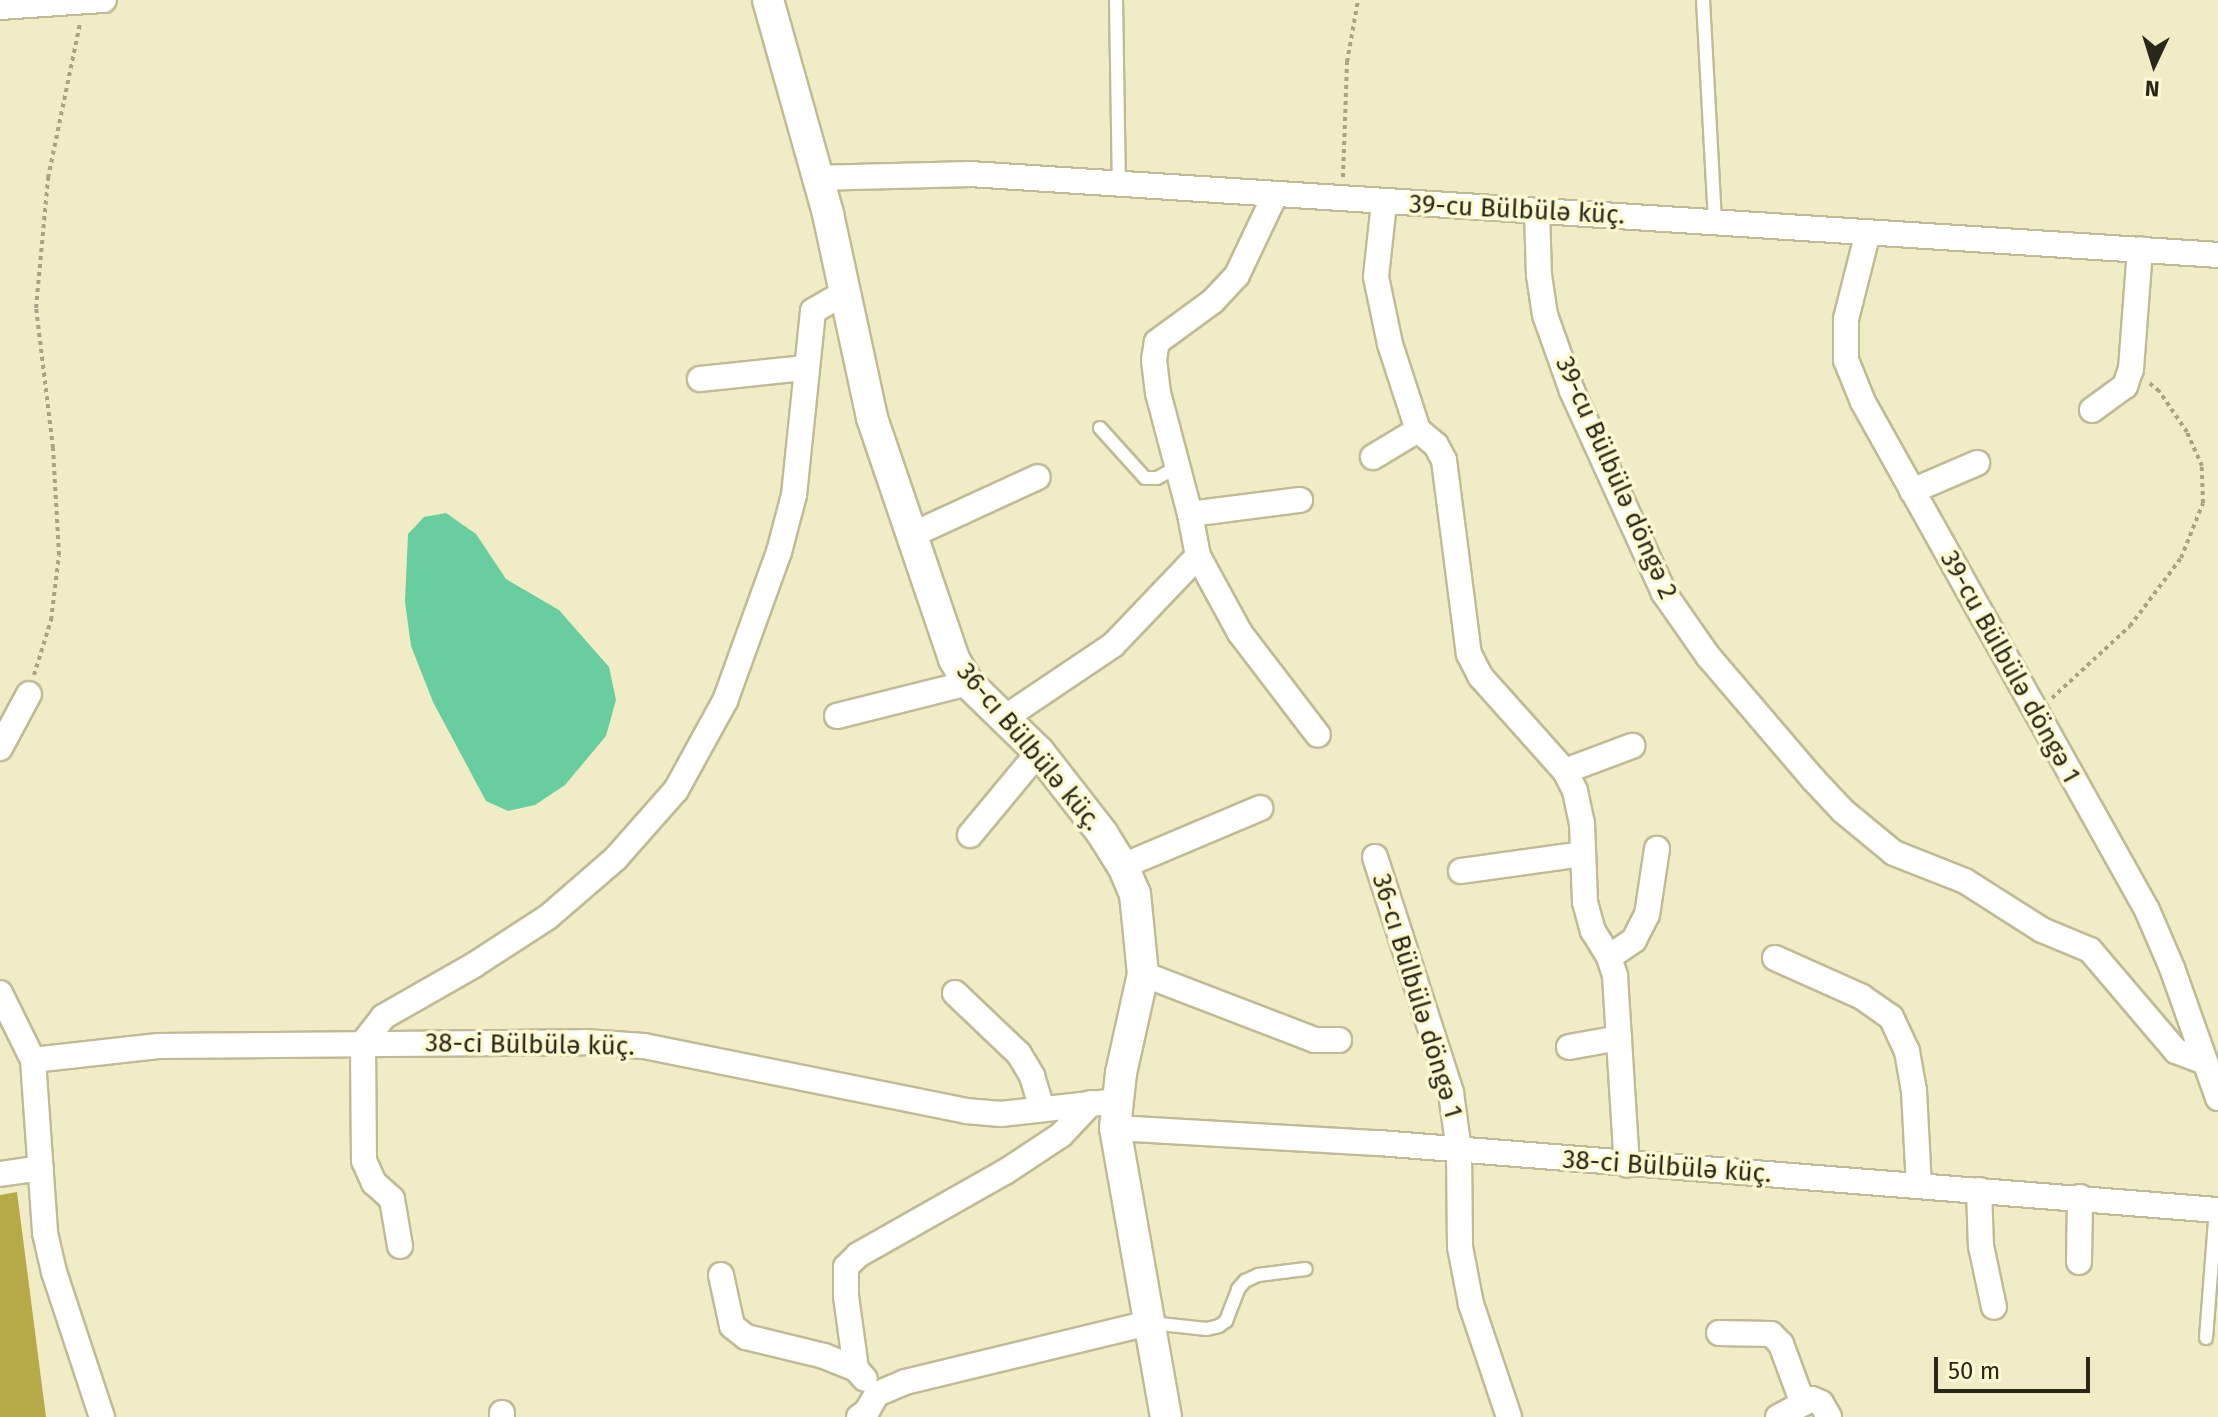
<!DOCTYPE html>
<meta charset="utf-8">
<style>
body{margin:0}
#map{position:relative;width:2218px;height:1417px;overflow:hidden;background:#f0ecc5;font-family:"Fira Sans",sans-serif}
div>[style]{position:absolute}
.forest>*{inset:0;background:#b6a948}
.water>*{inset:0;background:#68ce9f}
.path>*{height:4px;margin-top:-2px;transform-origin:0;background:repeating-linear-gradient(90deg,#a7a486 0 4px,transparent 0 8px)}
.roads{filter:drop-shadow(2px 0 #bfbb96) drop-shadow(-2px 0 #bfbb96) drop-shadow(0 2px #bfbb96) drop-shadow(0 -2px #bfbb96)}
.service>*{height:12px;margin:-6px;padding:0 6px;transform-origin:6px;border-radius:6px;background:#fff}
.minor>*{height:24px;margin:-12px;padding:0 12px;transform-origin:12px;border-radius:12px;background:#fff}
.tertiary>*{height:30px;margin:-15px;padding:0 15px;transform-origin:15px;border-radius:15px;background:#fff}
span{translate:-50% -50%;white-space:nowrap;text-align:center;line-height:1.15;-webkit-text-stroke:7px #fdf9d2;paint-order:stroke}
.street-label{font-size:26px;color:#292719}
.north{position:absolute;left:2114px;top:24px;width:80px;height:80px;-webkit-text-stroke:6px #fdf9d2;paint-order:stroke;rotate:184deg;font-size:22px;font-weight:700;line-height:32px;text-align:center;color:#292719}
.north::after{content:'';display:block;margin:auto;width:28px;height:36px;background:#292719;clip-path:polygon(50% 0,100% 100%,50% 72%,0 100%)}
.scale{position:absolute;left:1934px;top:1357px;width:156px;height:36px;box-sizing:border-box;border:4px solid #292719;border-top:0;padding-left:10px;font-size:24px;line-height:28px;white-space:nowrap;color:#292719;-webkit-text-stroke:6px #fdf9d2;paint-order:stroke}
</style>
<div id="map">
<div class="forest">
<i style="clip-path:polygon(17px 1192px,46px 1417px,0 1417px,0 1195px)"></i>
</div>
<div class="water">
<i style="clip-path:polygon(446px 513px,476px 534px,506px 579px,559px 610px,609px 667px,616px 700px,606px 736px,565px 785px,535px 805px,508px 811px,486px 801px,433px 702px,411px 646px,405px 602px,408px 534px,424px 517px)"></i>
</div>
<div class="path">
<i style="left:1343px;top:177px;width:115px;rotate:-88deg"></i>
<i style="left:1347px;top:62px;width:63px;rotate:-79.9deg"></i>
<i style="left:34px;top:675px;width:58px;rotate:-72.8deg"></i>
<i style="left:51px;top:620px;width:65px;rotate:-83deg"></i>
<i style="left:59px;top:555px;width:107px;rotate:-93.2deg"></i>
<i style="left:53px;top:448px;width:141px;rotate:-96.9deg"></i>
<i style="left:36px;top:308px;width:131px;rotate:-84.7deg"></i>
<i style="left:48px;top:178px;width:157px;rotate:-78.3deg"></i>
<i style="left:2052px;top:698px;width:106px;rotate:-42.7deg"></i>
<i style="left:2130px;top:626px;width:85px;rotate:-53.1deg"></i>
<i style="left:2181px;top:558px;width:59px;rotate:-68.2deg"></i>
<i style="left:2203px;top:503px;width:37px;rotate:-92deg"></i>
<i style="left:2202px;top:466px;width:37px;rotate:-114deg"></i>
<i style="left:2187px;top:432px;width:50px;rotate:-124.3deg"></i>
<i style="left:2159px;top:391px;width:13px;rotate:-141deg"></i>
</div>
<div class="roads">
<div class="service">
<i style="left:1116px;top:0;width:185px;rotate:89.1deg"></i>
<i style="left:1703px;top:0;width:221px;rotate:86.9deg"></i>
<i style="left:1100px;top:428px;width:67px;rotate:48deg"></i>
<i style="left:1145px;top:478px;width:12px"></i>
<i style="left:1157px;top:478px;width:21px;rotate:-28deg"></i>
<i style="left:1151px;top:1323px;width:56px;rotate:6.1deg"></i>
<i style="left:1207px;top:1329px;width:12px;rotate:-14deg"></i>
<i style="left:1219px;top:1326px;width:9px;rotate:-36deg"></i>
<i style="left:1226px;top:1321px;width:34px;rotate:-69deg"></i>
<i style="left:1238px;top:1289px;width:11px;rotate:-49deg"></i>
<i style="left:1245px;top:1281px;width:14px;rotate:-25deg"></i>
<i style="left:1258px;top:1275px;width:48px;rotate:-7.1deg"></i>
<i style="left:2206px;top:1338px;width:129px;rotate:-85.6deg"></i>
</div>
<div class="minor">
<i style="left:0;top:7px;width:104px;rotate:-3.9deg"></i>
<i style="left:816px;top:178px;width:154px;rotate:-1.5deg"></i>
<i style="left:970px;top:174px;width:1251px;rotate:3.71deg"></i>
<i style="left:1384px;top:203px;width:74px;rotate:96.2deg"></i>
<i style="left:1376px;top:277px;width:68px;rotate:78.2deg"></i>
<i style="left:1390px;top:344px;width:90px;rotate:72deg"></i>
<i style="left:1418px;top:430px;width:23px;rotate:40deg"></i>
<i style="left:1436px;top:445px;width:17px;rotate:62deg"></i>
<i style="left:1444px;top:460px;width:196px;rotate:82.7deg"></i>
<i style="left:1469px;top:654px;width:25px;rotate:63deg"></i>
<i style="left:1480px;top:676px;width:127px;rotate:48.2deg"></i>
<i style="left:1565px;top:771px;width:22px;rotate:63deg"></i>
<i style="left:1575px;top:791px;width:33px;rotate:78deg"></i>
<i style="left:1582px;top:823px;width:79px;rotate:87.8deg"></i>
<i style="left:1585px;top:902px;width:30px;rotate:75deg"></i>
<i style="left:1593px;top:931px;width:31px;rotate:58deg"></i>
<i style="left:1609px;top:957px;width:20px;rotate:72deg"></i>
<i style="left:1615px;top:976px;width:189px;rotate:86.4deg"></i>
<i style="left:1537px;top:212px;width:63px;rotate:88.2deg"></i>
<i style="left:1539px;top:275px;width:40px;rotate:81.5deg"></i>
<i style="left:1545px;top:315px;width:81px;rotate:70.4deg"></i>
<i style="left:1572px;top:391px;width:222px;rotate:65.5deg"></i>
<i style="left:1664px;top:593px;width:77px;rotate:55.1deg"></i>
<i style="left:1708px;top:656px;width:162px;rotate:49.5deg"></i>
<i style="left:1813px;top:779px;width:44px;rotate:46.8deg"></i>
<i style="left:1843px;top:811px;width:66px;rotate:39.5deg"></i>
<i style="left:1894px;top:853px;width:76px;rotate:21.5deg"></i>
<i style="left:1965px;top:881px;width:91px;rotate:32.5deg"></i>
<i style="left:2042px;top:930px;width:52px;rotate:22.6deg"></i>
<i style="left:2090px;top:950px;width:133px;rotate:49.6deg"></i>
<i style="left:2176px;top:1051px;width:31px;rotate:21deg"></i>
<i style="left:1868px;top:232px;width:90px;rotate:104.2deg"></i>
<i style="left:1846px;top:319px;width:41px;rotate:90deg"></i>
<i style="left:1846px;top:360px;width:45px;rotate:68deg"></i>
<i style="left:1863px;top:402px;width:582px;rotate:60.79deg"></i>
<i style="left:2147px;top:910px;width:63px;rotate:66.7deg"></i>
<i style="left:2172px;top:968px;width:138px;rotate:70.5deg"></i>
<i style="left:700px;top:379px;width:106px;rotate:-6deg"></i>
<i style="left:2092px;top:410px;width:41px;rotate:-36deg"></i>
<i style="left:2125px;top:386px;width:18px;rotate:-71deg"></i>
<i style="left:2131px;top:369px;width:120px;rotate:-85.7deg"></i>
<i style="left:1373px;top:457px;width:52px;rotate:-31deg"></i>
<i style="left:1912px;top:491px;width:71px;rotate:-23.3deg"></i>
<i style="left:1190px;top:514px;width:111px;rotate:-7.3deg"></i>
<i style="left:914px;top:534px;width:136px;rotate:-24.7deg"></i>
<i style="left:1198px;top:556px;width:88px;rotate:61.4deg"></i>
<i style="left:1240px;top:633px;width:128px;rotate:52.6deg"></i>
<i style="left:837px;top:716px;width:135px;rotate:-14.1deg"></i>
<i style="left:1006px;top:717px;width:129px;rotate:-33.9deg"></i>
<i style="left:1113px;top:645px;width:123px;rotate:-46.3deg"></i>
<i style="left:1198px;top:556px;width:43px;rotate:-100.8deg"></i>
<i style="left:1190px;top:514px;width:125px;rotate:-104.8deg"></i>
<i style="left:1158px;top:393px;width:33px;rotate:-97deg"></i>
<i style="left:1154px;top:360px;width:18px;rotate:-81deg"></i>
<i style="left:1157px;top:342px;width:69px;rotate:-36.2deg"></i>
<i style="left:1213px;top:301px;width:35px;rotate:-47deg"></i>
<i style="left:1237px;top:275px;width:89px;rotate:-64.6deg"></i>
<i style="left:0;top:748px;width:61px;rotate:-61.8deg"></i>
<i style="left:1565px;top:771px;width:72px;rotate:-20.5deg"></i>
<i style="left:970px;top:835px;width:108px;rotate:-50.3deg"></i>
<i style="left:1375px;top:857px;width:248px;rotate:72.1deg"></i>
<i style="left:1451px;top:1093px;width:59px;rotate:82.1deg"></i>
<i style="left:1459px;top:1151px;width:96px;rotate:89.4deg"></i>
<i style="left:1460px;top:1247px;width:58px;rotate:79.1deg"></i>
<i style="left:1471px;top:1304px;width:119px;rotate:71.4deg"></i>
<i style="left:1123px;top:866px;width:149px;rotate:-22.9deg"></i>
<i style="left:1461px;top:871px;width:123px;rotate:-7.9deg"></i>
<i style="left:1609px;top:957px;width:30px;rotate:-34deg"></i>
<i style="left:1634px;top:940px;width:28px;rotate:-63deg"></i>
<i style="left:1647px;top:915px;width:67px;rotate:-81.4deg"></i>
<i style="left:1775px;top:958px;width:95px;rotate:24.1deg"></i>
<i style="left:1862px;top:997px;width:35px;rotate:35deg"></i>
<i style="left:1891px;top:1017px;width:38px;rotate:65deg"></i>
<i style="left:1907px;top:1051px;width:41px;rotate:80.1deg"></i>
<i style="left:1914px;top:1091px;width:95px;rotate:87deg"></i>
<i style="left:1143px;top:974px;width:184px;rotate:21deg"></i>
<i style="left:1315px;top:1040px;width:24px"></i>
<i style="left:0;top:993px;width:75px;rotate:63.8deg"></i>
<i style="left:33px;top:1060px;width:173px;rotate:86deg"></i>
<i style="left:45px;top:1233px;width:40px;rotate:77deg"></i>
<i style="left:54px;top:1272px;width:153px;rotate:71.7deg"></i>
<i style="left:955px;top:993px;width:88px;rotate:43.6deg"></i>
<i style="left:1019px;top:1054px;width:26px;rotate:59deg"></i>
<i style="left:1032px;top:1076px;width:34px;rotate:73deg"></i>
<i style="left:1569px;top:1047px;width:51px;rotate:-10.2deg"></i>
<i style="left:33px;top:1060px;width:126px;rotate:-6.4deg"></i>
<i style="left:158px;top:1046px;width:427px;rotate:-0.5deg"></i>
<i style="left:585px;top:1042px;width:59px;rotate:3.9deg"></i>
<i style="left:644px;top:1046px;width:328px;rotate:11.4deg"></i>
<i style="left:966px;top:1111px;width:35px;rotate:5deg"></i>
<i style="left:1001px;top:1114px;width:117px;rotate:-6.4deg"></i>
<i style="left:1115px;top:1128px;width:264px;rotate:3.3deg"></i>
<i style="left:1379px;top:1143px;width:842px;rotate:4.57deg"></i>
<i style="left:0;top:1174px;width:41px;rotate:-8.3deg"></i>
<i style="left:1979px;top:1190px;width:56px;rotate:88deg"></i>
<i style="left:1981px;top:1246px;width:62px;rotate:78deg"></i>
<i style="left:400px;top:1246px;width:48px;rotate:-99.7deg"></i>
<i style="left:392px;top:1199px;width:24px;rotate:-138deg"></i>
<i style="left:374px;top:1183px;width:24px;rotate:-114deg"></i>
<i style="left:364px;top:1161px;width:118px;rotate:-90.5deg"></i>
<i style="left:363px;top:1043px;width:33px;rotate:-52deg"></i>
<i style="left:383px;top:1017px;width:105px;rotate:-29.7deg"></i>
<i style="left:474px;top:965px;width:88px;rotate:-33deg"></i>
<i style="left:548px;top:917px;width:90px;rotate:-40.9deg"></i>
<i style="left:616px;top:858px;width:91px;rotate:-48.6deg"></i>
<i style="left:676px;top:790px;width:102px;rotate:-61.2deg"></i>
<i style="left:725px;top:701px;width:158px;rotate:-70.1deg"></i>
<i style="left:779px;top:552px;width:59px;rotate:-75.3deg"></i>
<i style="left:794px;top:495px;width:185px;rotate:-84.1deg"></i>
<i style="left:813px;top:311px;width:36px;rotate:-30deg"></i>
<i style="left:2079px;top:1262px;width:65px;rotate:-89.1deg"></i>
<i style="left:721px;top:1275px;width:52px;rotate:77.8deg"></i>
<i style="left:732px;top:1326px;width:18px;rotate:38deg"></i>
<i style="left:746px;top:1337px;width:80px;rotate:13.7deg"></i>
<i style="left:824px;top:1356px;width:35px;rotate:22deg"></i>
<i style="left:856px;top:1369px;width:13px;rotate:48deg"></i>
<i style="left:1719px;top:1333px;width:52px;rotate:1.1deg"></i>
<i style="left:1771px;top:1334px;width:14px;rotate:45deg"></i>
<i style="left:1781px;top:1344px;width:61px;rotate:69.8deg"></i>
<i style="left:856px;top:1369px;width:74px;rotate:-97.8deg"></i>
<i style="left:846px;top:1296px;width:29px;rotate:-90deg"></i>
<i style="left:846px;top:1267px;width:17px;rotate:-45deg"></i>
<i style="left:858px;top:1255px;width:169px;rotate:-29.5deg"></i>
<i style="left:1005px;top:1172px;width:67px;rotate:-33.5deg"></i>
<i style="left:1061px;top:1135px;width:44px;rotate:-46.8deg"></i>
<i style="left:502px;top:1413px;width:4px;rotate:90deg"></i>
<i style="left:859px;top:1417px;width:10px;rotate:-37deg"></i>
<i style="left:867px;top:1411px;width:20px;rotate:-60deg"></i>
<i style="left:877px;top:1394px;width:30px;rotate:-23deg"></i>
<i style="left:905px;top:1382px;width:251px;rotate:-13.6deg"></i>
<i style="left:1778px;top:1417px;width:38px;rotate:-28deg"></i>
<i style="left:1812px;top:1399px;width:10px;rotate:24deg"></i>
<i style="left:1821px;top:1403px;width:16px;rotate:60deg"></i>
</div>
<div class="tertiary">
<i style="left:768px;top:0;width:222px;rotate:74.3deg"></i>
<i style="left:828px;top:214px;width:209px;rotate:77.8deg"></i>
<i style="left:872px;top:418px;width:255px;rotate:71.2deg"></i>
<i style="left:954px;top:659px;width:28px;rotate:60deg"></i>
<i style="left:968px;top:683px;width:99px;rotate:44.2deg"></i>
<i style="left:1039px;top:752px;width:103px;rotate:52.1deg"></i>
<i style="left:1102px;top:833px;width:39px;rotate:58deg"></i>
<i style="left:1123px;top:866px;width:30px;rotate:67deg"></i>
<i style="left:1135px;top:894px;width:80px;rotate:84.3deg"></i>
<i style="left:1143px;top:974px;width:101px;rotate:102.5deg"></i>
<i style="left:1121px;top:1073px;width:55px;rotate:96.2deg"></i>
<i style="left:1115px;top:1128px;width:293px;rotate:80deg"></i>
</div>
</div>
<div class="street-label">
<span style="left:1517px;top:210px;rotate:3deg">39-cu Bülbülə küç.</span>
<span style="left:1616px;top:478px;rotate:66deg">39-cu Bülbülə döngə 2</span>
<span style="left:2010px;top:667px;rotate:61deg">39-cu Bülbülə döngə 1</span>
<span style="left:1029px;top:747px;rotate:50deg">36-cı Bülbülə küç.</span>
<span style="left:1417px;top:996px;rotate:73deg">36-cı Bülbülə döngə 1</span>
<span style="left:530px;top:1045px;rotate:1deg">38-ci Bülbülə küç.</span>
<span style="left:1667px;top:1167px;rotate:4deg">38-ci Bülbülə küç.</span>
</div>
<div class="north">N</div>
<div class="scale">50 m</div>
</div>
